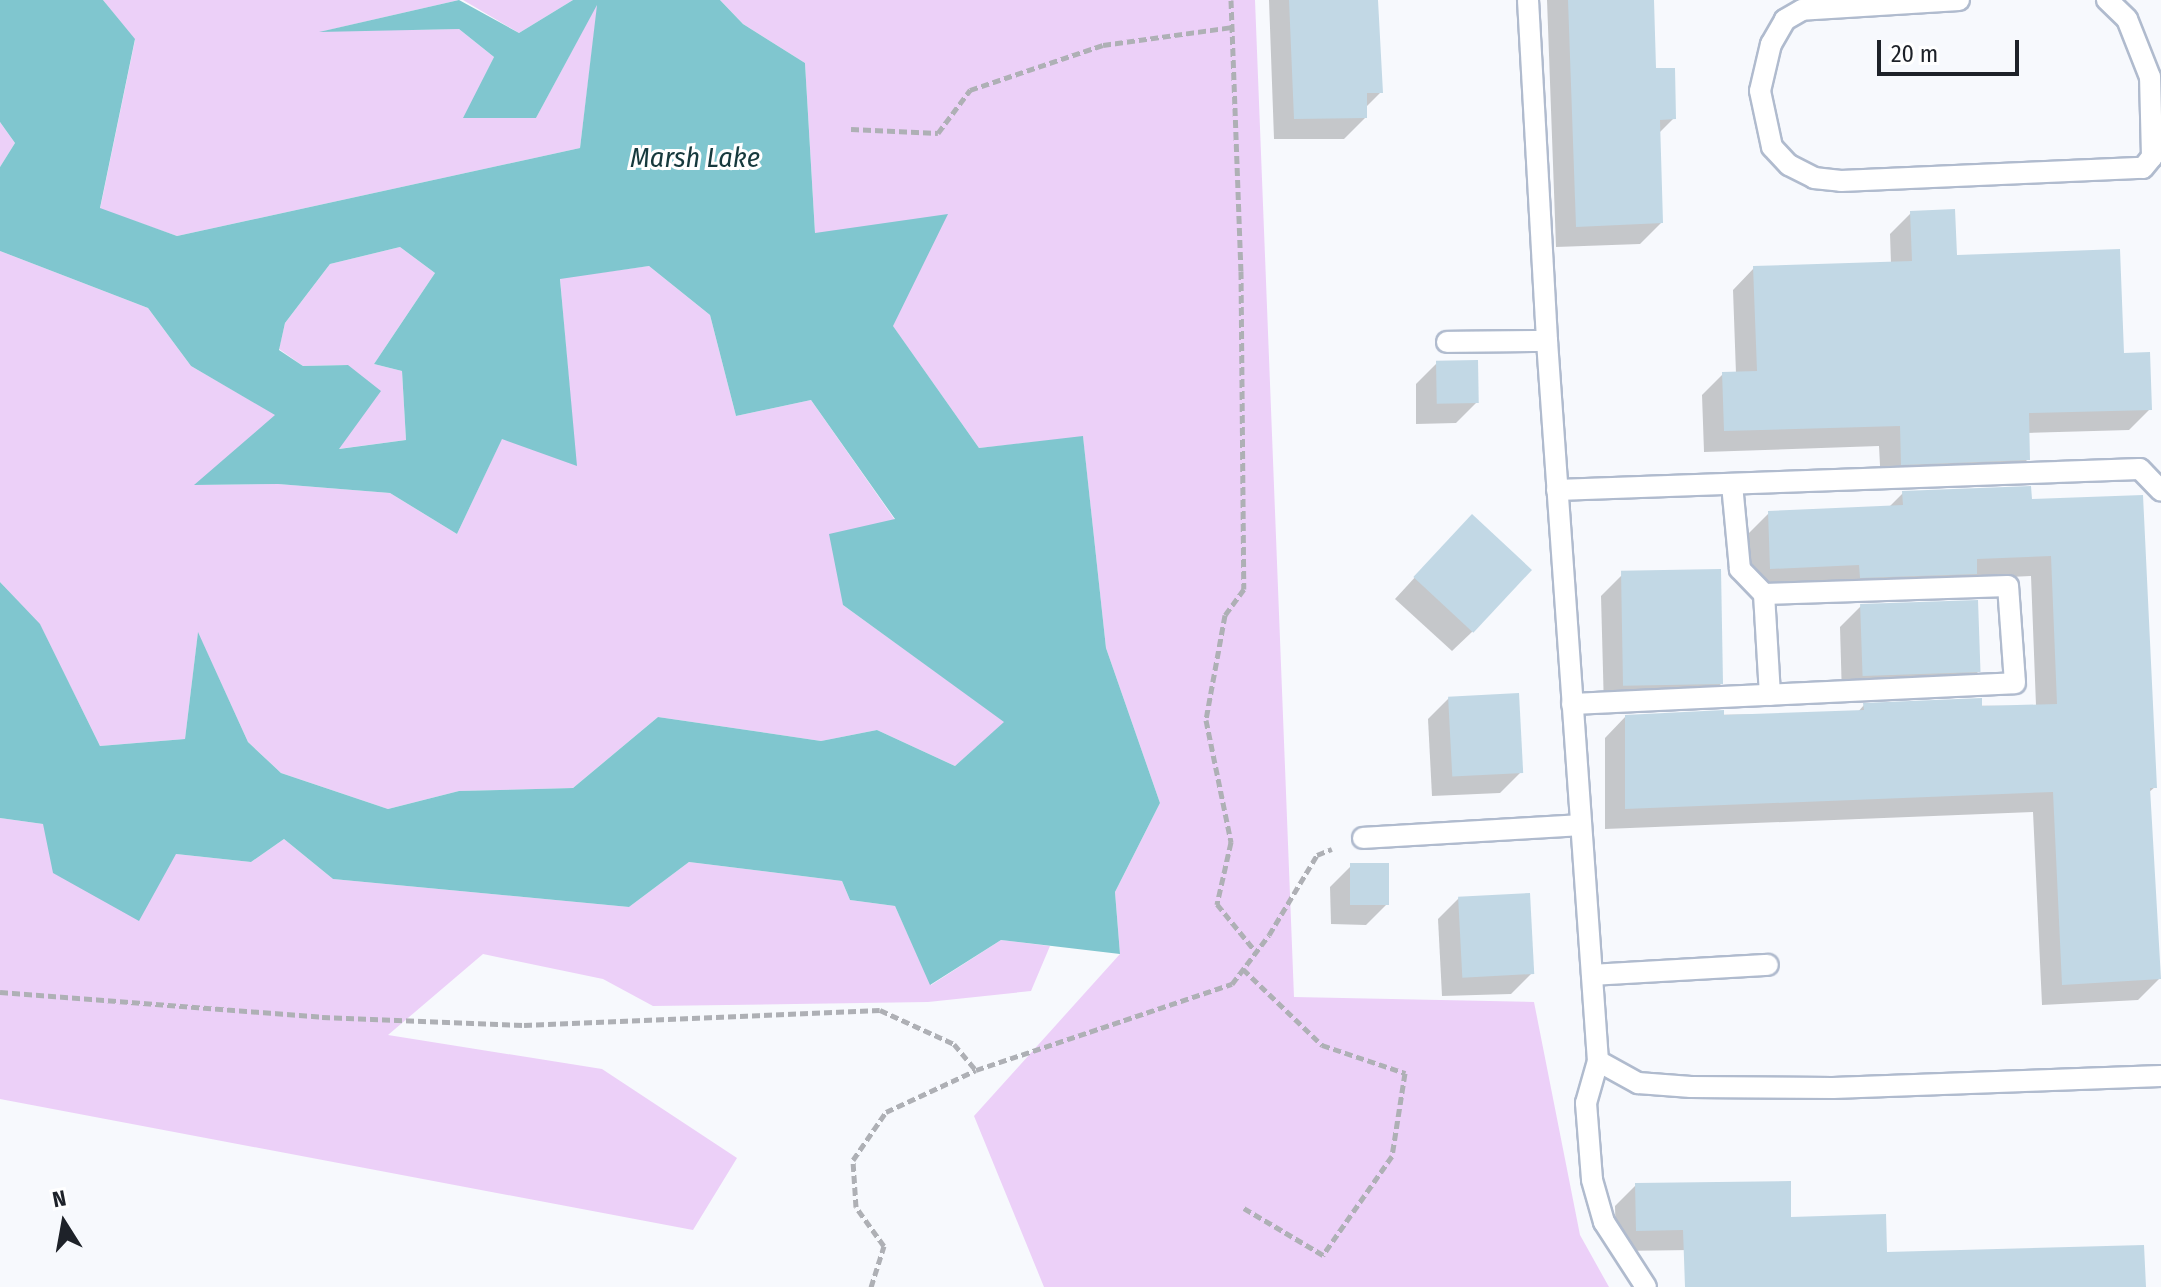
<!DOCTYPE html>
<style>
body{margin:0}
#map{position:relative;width:2161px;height:1287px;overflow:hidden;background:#f7f9fd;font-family:"Fira Sans Condensed",sans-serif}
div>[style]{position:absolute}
.green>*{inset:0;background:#ecd0f8}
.water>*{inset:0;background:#80c6cf}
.shadow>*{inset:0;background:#0003}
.building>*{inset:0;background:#c2d8e5;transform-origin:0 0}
.path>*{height:5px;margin-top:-2.5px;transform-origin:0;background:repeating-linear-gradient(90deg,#aeb0b5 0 8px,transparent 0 12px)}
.roads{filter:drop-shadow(2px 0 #b0bbce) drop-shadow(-2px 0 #b0bbce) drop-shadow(0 2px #b0bbce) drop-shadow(0 -2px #b0bbce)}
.lane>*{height:20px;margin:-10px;padding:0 10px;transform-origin:10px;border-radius:10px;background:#fff}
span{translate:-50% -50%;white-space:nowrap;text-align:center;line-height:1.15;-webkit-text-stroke:6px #fff;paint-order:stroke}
.water-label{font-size:28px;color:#16393d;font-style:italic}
.north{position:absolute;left:24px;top:1183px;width:80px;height:80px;-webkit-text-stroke:6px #fff;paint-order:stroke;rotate:349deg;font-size:22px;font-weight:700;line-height:32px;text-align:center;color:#1e2229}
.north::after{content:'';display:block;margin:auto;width:28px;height:36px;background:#1e2229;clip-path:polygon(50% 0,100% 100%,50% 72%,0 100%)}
.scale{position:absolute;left:1877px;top:40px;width:142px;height:36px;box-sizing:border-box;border:4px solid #1e2229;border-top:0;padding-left:10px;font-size:24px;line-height:28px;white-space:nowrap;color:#1e2229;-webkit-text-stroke:6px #fff;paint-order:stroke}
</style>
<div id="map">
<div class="green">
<i style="clip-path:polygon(103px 0,459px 0,324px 31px,459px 29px,494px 57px,464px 118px,536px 118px,598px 2px,580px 148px,177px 236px,100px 209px,135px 40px)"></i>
<i style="clip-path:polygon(463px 0,573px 0,519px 33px)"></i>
<i style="clip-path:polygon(720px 0,1255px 0,1294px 997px,1534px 1002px,1580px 1235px,1609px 1287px,1044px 1287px,974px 1116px,1120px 954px,1115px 892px,1160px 803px,1106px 648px,1083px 437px,979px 448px,892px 325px,815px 233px,805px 63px,743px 24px)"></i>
<i style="clip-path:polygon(0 122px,15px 143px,0 167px)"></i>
<i style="clip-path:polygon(400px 247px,435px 273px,374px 364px,402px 371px,406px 440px,338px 449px,348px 365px,303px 366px,279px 349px,285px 323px,330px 264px)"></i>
<i style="clip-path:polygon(0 251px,148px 308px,191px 366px,276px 415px,196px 485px,278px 484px,390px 493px,457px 534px,502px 438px,576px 465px,560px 278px,649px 266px,710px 315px,736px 416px,811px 400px,895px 520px,843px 605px,1005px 722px,955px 766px,877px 730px,821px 741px,658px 717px,573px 788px,459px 791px,388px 809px,281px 773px,248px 742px,198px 633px,185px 739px,100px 746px,40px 625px,0 582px)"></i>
<i style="clip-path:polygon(0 818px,43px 824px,176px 854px,251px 862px,284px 839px,333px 879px,629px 907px,689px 862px,842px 881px,850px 900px,895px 906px,931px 985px,1001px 940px,1050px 946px,1031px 991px,928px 1002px,653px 1006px,603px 979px,483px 954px,388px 1035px,602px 1069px,737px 1158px,693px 1230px,0 1099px)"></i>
</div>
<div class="water">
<i style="clip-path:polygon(evenodd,0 0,103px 0,135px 39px,100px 208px,177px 236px,580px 148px,597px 5px,536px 118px,463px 118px,494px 57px,459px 29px,319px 32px,459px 0,519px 33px,573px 0,720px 0,743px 24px,805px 63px,815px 233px,948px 214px,893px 326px,979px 448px,1083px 436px,1106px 648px,1160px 803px,1115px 892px,1120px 954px,1001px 940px,930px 985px,895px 906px,850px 900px,842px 881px,689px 862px,629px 907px,333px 879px,284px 839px,251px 862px,176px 854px,139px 921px,53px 873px,43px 824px,0 818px,0 582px,40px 624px,100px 746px,185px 739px,198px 632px,248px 742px,281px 773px,388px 809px,459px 791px,573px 788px,658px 717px,821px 741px,877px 730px,955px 766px,1004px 722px,843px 605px,829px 534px,895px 519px,811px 400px,736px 416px,710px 315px,649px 266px,560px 279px,577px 466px,502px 439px,457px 534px,390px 493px,278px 484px,194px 485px,275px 415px,191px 366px,148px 308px,0 251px,0 167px,15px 143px,0 122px,0 0,400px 247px,435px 273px,374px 364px,402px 371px,406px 440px,339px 449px,381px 391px,348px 365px,303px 366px,279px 350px,285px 323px,330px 264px,400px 247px)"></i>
</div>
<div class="shadow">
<i style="clip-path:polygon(1269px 0,1376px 0,1381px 92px,1365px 108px,1365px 118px,1344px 139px,1274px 139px)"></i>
<i style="clip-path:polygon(1547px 0,1652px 0,1655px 70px,1674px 118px,1658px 134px,1661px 223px,1640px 244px,1556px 247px)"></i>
<i style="clip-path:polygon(1911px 213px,1955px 257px,2122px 355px,2150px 409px,2129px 430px,2027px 433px,2028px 459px,2007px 480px,1881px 485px,1879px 446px,1704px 452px,1702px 395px,1723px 374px,1736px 374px,1733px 290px,1754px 268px,1891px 264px,1890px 234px)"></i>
<i style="clip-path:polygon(1437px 363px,1477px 402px,1456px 423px,1416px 424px,1416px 384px)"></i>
<i style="clip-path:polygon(1903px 493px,2030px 502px,2155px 787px,2148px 793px,2159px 979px,2138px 1000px,2042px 1005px,2033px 812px,1605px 829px,1605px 738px,1626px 716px,1857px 713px,1864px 705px,2036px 706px,2031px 576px,1750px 589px,1748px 534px,1769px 513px,1888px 508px)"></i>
<i style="clip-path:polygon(1451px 538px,1473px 631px,1452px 651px,1395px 599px)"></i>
<i style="clip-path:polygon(1622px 575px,1722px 683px,1700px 704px,1604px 709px,1601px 596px)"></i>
<i style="clip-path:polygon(1861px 606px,1979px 671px,1958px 692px,1842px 697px,1840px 627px)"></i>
<i style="clip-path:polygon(1449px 698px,1521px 772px,1500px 793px,1432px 796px,1428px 719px)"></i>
<i style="clip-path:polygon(1351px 866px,1387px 904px,1366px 925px,1331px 924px,1330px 887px)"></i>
<i style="clip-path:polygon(1459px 898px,1532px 973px,1511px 994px,1442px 996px,1438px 919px)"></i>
<i style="clip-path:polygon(1636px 1185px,1885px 1254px,2144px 1287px,1779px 1287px,1768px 1249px,1616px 1251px,1615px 1206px)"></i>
</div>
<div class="building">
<i style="clip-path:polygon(1289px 0,1378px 0,1383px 93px,1367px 93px,1367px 118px,1294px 119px)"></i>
<i style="clip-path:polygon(1568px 0,1654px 0,1656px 68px,1675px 68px,1676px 119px,1660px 120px,1663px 223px,1576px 227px)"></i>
<i style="clip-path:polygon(1955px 209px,1957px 255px,2120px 249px,2124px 353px,2150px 352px,2152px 410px,2029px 413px,2030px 460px,1901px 465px,1900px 426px,1724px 431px,1722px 372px,1757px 371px,1753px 266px,1912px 261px,1910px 211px)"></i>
<i style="left:1478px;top:360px;width:43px;height:42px;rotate:89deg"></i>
<i style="clip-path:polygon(2031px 486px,2032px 499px,2143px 495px,2157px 788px,2150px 788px,2161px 979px,2062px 985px,2053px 792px,1625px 809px,1625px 715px,1724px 710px,1724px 715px,1864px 710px,1863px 703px,1982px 698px,1982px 706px,2057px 704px,2051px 556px,1977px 559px,1977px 574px,1860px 578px,1859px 565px,1770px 569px,1768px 511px,1903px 505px,1902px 491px)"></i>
<i style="left:1472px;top:514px;width:82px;height:86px;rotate:43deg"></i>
<i style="left:1721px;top:569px;width:115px;height:100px;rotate:89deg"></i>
<i style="left:1978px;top:600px;width:72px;height:118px;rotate:88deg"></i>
<i style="left:1519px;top:693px;width:80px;height:71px;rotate:87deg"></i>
<i style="left:1389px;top:863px;width:42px;height:39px;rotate:90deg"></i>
<i style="left:1530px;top:893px;width:81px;height:72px;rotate:87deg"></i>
<i style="clip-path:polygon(1791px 1181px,1791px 1217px,1886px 1214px,1887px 1252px,2144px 1245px,2146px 1287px,1685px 1287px,1683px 1230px,1636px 1231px,1635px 1183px)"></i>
</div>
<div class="path">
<i style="left:1231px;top:0;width:271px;rotate:87.9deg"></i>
<i style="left:1241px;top:271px;width:318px;rotate:89.5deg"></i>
<i style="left:1244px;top:589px;width:32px;rotate:126deg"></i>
<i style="left:1225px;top:615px;width:107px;rotate:100.3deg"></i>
<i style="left:1206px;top:720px;width:125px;rotate:78.4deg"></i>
<i style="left:1231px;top:842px;width:64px;rotate:102.7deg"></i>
<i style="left:1217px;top:904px;width:62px;rotate:50.9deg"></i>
<i style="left:851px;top:129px;width:87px;rotate:2.6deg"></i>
<i style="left:938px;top:133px;width:54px;rotate:-53.3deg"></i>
<i style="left:970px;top:90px;width:140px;rotate:-18.7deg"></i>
<i style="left:1103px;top:45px;width:130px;rotate:-7.9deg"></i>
<i style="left:1243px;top:969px;width:110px;rotate:43.9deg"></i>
<i style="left:1322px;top:1045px;width:88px;rotate:18.6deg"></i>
<i style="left:1405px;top:1073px;width:84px;rotate:98.9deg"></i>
<i style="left:1392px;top:1156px;width:121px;rotate:124.9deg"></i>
<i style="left:1323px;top:1255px;width:92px;rotate:-149.3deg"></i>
<i style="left:0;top:992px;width:323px;rotate:4.4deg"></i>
<i style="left:322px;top:1017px;width:202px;rotate:2.3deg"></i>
<i style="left:524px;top:1025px;width:356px;rotate:-2.4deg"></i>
<i style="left:880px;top:1010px;width:81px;rotate:24.7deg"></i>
<i style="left:954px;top:1044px;width:34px;rotate:50deg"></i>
<i style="left:871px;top:1287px;width:43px;rotate:-72.4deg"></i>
<i style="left:884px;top:1246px;width:48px;rotate:-125.7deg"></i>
<i style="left:856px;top:1207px;width:47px;rotate:-93.7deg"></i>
<i style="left:853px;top:1160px;width:58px;rotate:-55.5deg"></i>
<i style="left:886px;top:1112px;width:99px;rotate:-25deg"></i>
<i style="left:976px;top:1070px;width:270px;rotate:-18.6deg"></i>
<i style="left:1232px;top:984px;width:61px;rotate:-52.9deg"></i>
<i style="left:1269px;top:935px;width:93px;rotate:-59deg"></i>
<i style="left:1317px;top:855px;width:16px;rotate:-22deg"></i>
</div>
<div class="roads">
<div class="lane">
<i style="left:1528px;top:0;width:342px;rotate:86.8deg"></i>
<i style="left:1547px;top:341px;width:722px;rotate:85.95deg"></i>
<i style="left:1598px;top:1061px;width:44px;rotate:105.9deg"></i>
<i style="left:1586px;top:1103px;width:77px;rotate:85.5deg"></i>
<i style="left:1592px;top:1180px;width:44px;rotate:74.1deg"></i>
<i style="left:1604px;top:1222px;width:77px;rotate:57.1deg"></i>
<i style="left:1959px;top:0;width:157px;rotate:176.4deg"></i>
<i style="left:1802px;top:10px;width:20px;rotate:150deg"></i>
<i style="left:1785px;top:20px;width:28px;rotate:120deg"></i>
<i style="left:1771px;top:44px;width:48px;rotate:103.2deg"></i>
<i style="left:1760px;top:91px;width:57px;rotate:77.9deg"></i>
<i style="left:1772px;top:147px;width:25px;rotate:47deg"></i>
<i style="left:1789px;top:165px;width:28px;rotate:27deg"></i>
<i style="left:1814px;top:178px;width:27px;rotate:6deg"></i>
<i style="left:1841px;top:181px;width:302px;rotate:-2.5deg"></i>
<i style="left:2143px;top:168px;width:14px;rotate:-51deg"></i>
<i style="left:2152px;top:157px;width:80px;rotate:-91.4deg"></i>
<i style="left:2150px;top:77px;width:62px;rotate:-111.6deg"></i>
<i style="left:2127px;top:19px;width:28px;rotate:-136deg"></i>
<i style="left:1447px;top:342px;width:100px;rotate:-0.6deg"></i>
<i style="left:1557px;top:490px;width:583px;rotate:-2.06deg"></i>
<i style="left:2140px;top:469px;width:30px;rotate:46deg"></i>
<i style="left:1764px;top:594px;width:101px;rotate:86.6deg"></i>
<i style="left:1572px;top:704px;width:443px;rotate:-2.7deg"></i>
<i style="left:2015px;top:683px;width:97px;rotate:-94.1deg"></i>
<i style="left:2008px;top:586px;width:244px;rotate:178.1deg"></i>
<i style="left:1764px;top:594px;width:35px;rotate:-134deg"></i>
<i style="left:1740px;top:569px;width:84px;rotate:-95.4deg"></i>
<i style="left:1363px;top:838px;width:218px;rotate:-3.4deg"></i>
<i style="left:1592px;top:975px;width:176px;rotate:-3.3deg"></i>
<i style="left:1598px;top:1061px;width:46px;rotate:28.8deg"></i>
<i style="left:1638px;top:1083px;width:53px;rotate:4.3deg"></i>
<i style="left:1691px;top:1087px;width:142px;rotate:0.4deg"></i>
<i style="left:1833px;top:1088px;width:328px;rotate:-2.1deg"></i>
</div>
</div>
<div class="water-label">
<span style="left:695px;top:158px">Marsh Lake</span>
</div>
<div class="north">N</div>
<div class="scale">20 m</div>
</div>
